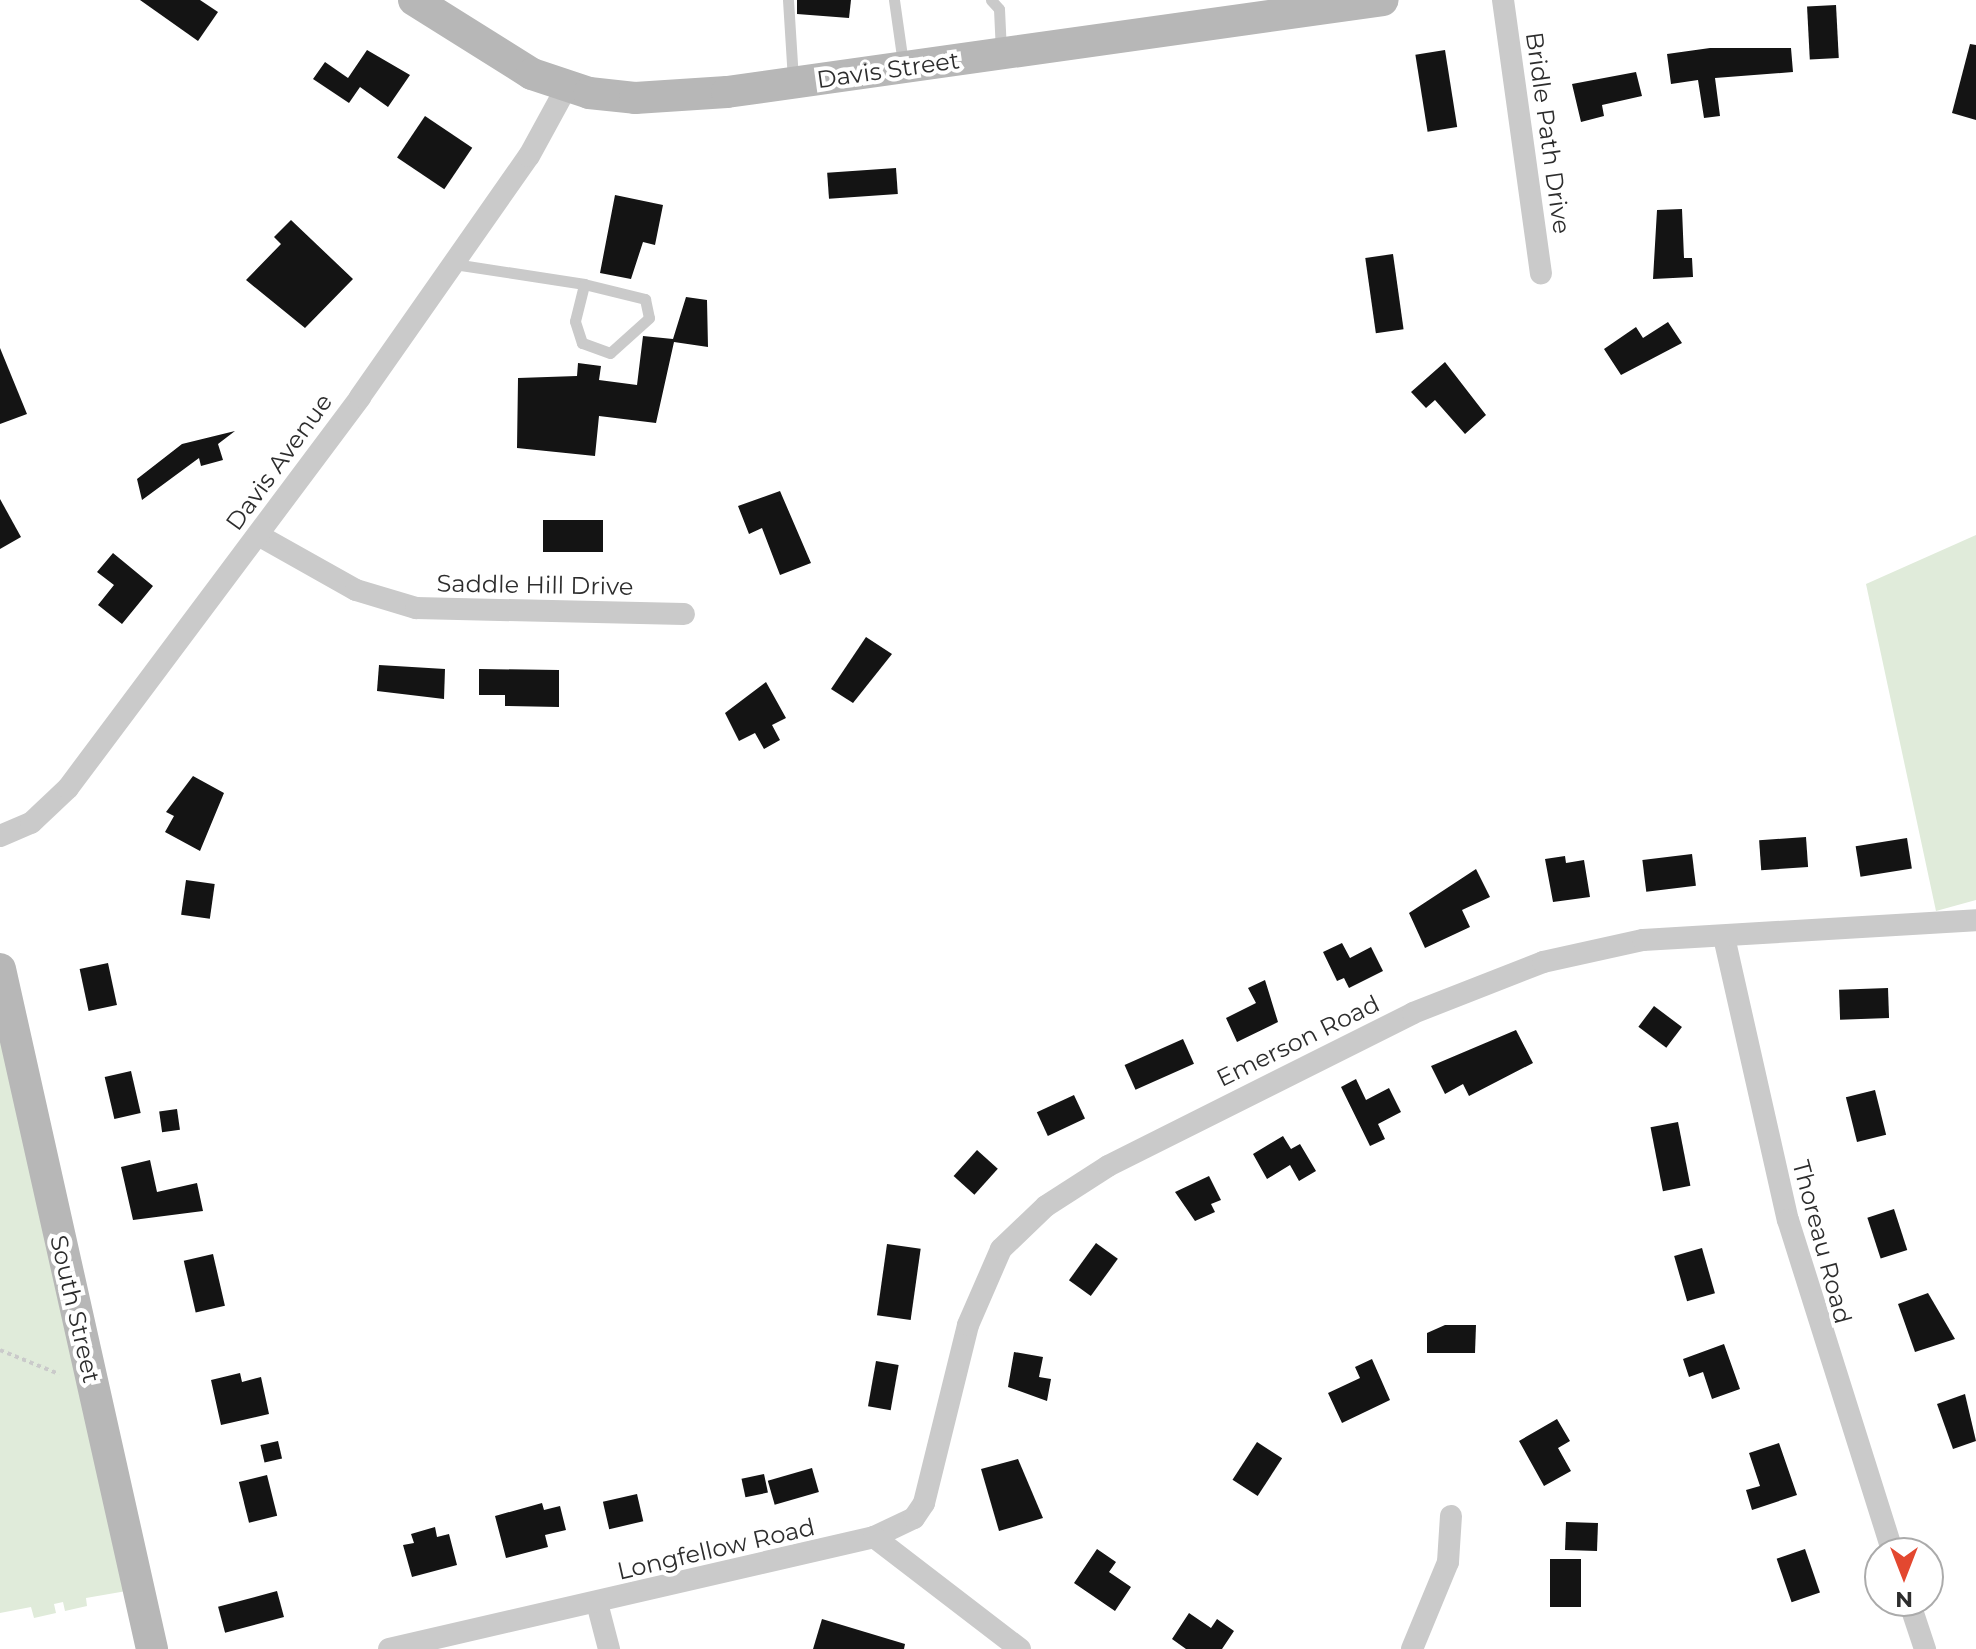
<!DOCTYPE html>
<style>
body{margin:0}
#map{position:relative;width:1976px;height:1649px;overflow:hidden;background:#fff;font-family:Montserrat,sans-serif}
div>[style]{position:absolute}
.green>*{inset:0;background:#e0ebda}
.building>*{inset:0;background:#141414;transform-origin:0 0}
.path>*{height:4px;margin-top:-2px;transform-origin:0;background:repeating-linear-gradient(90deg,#cacaca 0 4px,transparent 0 8px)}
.lane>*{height:11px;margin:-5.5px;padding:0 5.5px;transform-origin:5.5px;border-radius:5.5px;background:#cacaca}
.street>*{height:22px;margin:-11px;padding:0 11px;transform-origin:11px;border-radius:11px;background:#cacaca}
.secondary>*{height:32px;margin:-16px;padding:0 16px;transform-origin:16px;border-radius:16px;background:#b7b7b7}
span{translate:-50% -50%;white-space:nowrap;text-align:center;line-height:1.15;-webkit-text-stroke:8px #fff;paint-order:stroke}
.street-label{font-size:24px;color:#2d2d2d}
.north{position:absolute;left:1864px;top:1537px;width:80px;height:80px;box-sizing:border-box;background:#fff;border:2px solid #ababab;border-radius:50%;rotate:180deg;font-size:22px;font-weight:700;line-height:32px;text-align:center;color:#2d2d2d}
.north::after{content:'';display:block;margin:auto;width:28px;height:36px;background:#e34830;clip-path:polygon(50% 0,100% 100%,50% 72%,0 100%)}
</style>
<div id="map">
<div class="green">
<i style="clip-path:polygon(1976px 535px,1976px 900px,1936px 911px,1866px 584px)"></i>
<i style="clip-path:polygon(0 969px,138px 1589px,86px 1598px,87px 1606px,65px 1611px,63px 1602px,54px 1604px,56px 1613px,34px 1618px,31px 1607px,0 1613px)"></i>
</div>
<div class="building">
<i style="clip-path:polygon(140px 0,200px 0,218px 12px,198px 41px)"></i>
<i style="clip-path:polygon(797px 0,851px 0,849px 18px,797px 14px)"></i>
<i style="left:1836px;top:5px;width:53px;height:29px;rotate:87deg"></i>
<i style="clip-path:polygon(1970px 44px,1976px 45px,1976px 120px,1952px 113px)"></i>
<i style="clip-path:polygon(1710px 48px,1791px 48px,1793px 72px,1715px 78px,1720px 116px,1704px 118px,1698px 80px,1671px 84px,1667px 54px)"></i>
<i style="clip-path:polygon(367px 50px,410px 75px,388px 107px,360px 87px,349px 103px,313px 79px,325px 62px,348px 78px)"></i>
<i style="left:1445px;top:50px;width:78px;height:30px;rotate:81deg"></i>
<i style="clip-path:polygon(1636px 72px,1642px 96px,1602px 105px,1604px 116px,1581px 122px,1572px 84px)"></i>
<i style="left:425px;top:116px;width:57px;height:50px;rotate:34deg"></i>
<i style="left:896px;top:168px;width:26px;height:69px;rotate:86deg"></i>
<i style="clip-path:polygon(615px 195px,663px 205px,655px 245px,643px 242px,631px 279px,600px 273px)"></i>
<i style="clip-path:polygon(1682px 209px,1684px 258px,1692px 258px,1693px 277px,1653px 279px,1657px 210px)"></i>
<i style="clip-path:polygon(291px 220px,353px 279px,305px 328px,246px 280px,281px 244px,274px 237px)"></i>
<i style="left:1393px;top:254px;width:76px;height:28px;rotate:82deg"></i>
<i style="clip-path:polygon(686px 297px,707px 300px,708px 347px,674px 342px,656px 423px,599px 416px,595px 456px,517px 448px,518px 378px,577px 376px,578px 363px,601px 366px,599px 380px,637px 385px,643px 336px,673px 339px)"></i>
<i style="clip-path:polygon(1668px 322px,1682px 343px,1621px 375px,1604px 349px,1636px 327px,1643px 338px)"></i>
<i style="clip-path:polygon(0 348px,27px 414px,0 424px)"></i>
<i style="clip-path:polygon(1445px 362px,1486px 415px,1465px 434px,1435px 400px,1426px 408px,1411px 392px)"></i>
<i style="clip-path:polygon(235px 431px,218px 444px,223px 460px,201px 466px,199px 458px,142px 500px,137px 479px,182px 444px)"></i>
<i style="clip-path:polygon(780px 491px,811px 563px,780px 575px,762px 528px,749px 534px,738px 506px)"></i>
<i style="clip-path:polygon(0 499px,21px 537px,0 549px)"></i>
<i style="left:603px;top:520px;width:32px;height:60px;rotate:90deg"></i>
<i style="clip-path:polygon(113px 553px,153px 586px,122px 624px,98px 605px,114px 585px,97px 572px)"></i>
<i style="clip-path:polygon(866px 637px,892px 654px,853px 703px,831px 689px)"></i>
<i style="clip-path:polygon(379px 665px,445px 669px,444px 699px,377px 691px)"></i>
<i style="clip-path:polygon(479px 669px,559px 670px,559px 707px,505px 706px,505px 695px,479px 695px)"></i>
<i style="clip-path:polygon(766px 682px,786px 718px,772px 725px,780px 740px,764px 749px,755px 733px,739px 741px,725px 713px)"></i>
<i style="clip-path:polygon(193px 776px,224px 793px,200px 851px,165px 832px,174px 816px,166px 812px)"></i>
<i style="left:1806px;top:837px;width:30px;height:47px;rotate:86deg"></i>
<i style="left:1907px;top:838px;width:31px;height:52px;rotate:81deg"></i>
<i style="left:1692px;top:854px;width:32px;height:50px;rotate:83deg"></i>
<i style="clip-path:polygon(1565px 856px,1566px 863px,1584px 860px,1590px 897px,1553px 902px,1545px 859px)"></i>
<i style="clip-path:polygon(1476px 869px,1490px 897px,1462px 910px,1470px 927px,1425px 948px,1409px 913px)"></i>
<i style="left:186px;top:880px;width:29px;height:35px;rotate:8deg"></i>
<i style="clip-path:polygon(1342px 943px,1350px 958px,1371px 947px,1383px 971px,1349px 988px,1344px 978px,1337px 981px,1323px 952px)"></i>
<i style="left:108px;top:963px;width:43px;height:29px;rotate:78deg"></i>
<i style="clip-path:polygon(1265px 980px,1278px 1022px,1237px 1042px,1226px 1018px,1256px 1003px,1248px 988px)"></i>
<i style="left:1888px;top:988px;width:30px;height:49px;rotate:88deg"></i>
<i style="left:1654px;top:1006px;width:35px;height:26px;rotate:37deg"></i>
<i style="clip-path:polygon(1516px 1030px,1533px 1063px,1469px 1096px,1463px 1084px,1445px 1094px,1431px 1066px)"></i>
<i style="left:1183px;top:1039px;width:27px;height:64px;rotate:66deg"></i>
<i style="left:131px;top:1071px;width:43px;height:27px;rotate:77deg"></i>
<i style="clip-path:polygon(1356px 1079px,1366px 1100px,1389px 1088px,1401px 1112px,1378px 1124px,1385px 1139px,1370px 1146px,1341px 1087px)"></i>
<i style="left:1875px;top:1090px;width:46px;height:30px;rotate:76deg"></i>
<i style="left:1074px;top:1095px;width:26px;height:41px;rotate:65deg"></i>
<i style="left:177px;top:1109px;width:21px;height:18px;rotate:82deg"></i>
<i style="left:1678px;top:1122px;width:65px;height:28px;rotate:79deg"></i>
<i style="clip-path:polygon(1283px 1136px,1291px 1149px,1300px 1144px,1316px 1171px,1299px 1181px,1290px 1165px,1267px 1179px,1253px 1154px)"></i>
<i style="left:977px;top:1150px;width:28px;height:35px;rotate:42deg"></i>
<i style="clip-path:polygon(150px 1160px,157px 1192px,197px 1183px,203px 1211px,133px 1220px,121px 1167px)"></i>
<i style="clip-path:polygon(1209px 1176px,1221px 1200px,1211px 1204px,1215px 1212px,1195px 1221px,1175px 1192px)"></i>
<i style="left:1894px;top:1209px;width:43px;height:28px;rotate:72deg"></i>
<i style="left:1096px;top:1243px;width:27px;height:46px;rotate:36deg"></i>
<i style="left:887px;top:1244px;width:34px;height:72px;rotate:8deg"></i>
<i style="left:1702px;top:1248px;width:47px;height:29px;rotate:74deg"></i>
<i style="left:213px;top:1254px;width:53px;height:30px;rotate:77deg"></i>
<i style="clip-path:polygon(1928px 1293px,1955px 1339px,1915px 1352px,1898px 1304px)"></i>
<i style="clip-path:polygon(1445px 1325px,1476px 1325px,1475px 1353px,1427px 1353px,1427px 1333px)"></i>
<i style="clip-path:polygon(1724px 1344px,1740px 1389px,1712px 1399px,1703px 1372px,1689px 1377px,1683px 1359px)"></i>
<i style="clip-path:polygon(1014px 1352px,1043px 1357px,1039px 1377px,1051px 1379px,1047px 1401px,1008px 1387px)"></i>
<i style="clip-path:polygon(1372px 1359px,1390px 1400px,1342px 1423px,1328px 1393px,1360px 1378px,1355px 1367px)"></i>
<i style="left:876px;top:1361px;width:23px;height:46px;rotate:10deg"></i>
<i style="clip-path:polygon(240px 1373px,242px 1382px,261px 1377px,269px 1414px,221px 1425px,211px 1380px)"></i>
<i style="clip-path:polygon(1965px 1394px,1976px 1441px,1953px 1449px,1937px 1404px)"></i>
<i style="clip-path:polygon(1557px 1419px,1570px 1441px,1558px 1448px,1571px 1471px,1544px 1486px,1519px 1441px)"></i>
<i style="left:278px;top:1441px;width:18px;height:18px;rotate:77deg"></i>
<i style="left:1257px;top:1442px;width:30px;height:45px;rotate:33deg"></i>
<i style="clip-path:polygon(1779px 1443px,1797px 1495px,1752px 1510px,1746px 1490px,1760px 1486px,1749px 1453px)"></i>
<i style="clip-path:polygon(1018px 1459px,1043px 1518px,999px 1531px,981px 1469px)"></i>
<i style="left:812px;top:1468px;width:25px;height:46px;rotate:74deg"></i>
<i style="left:764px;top:1474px;width:19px;height:23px;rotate:78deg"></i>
<i style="left:267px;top:1475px;width:42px;height:29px;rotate:76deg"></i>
<i style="left:637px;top:1494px;width:28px;height:35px;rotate:77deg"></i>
<i style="clip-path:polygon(542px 1503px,544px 1510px,560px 1506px,566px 1530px,545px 1535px,548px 1547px,506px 1558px,495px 1516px)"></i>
<i style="left:1566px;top:1522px;width:32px;height:28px;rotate:2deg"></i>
<i style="clip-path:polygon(435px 1527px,437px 1537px,449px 1534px,457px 1565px,412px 1577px,403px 1545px,414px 1543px,411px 1534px)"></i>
<i style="clip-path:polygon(1097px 1549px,1116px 1562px,1109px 1572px,1131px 1587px,1115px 1611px,1074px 1583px)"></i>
<i style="left:1805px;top:1549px;width:46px;height:30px;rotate:71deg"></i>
<i style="left:1550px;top:1559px;width:31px;height:48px"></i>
<i style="left:277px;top:1591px;width:27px;height:61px;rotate:75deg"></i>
<i style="clip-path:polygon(1189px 1613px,1211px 1628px,1217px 1619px,1234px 1631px,1222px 1649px,1186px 1649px,1172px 1639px)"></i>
<i style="clip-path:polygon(822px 1619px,905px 1644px,904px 1649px,813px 1649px)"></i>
</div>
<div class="path">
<i style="left:0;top:1350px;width:64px;rotate:22.1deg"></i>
</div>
<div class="lane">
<i style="left:788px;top:0;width:79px;rotate:86.4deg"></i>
<i style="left:894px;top:0;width:64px;rotate:81.9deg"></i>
<i style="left:991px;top:0;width:12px;rotate:48deg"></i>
<i style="left:999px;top:9px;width:43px;rotate:87.3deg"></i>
<i style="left:454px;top:264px;width:132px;rotate:8.7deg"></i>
<i style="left:584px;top:284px;width:63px;rotate:13.8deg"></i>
<i style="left:645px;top:299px;width:19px;rotate:78deg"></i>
<i style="left:649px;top:318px;width:52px;rotate:138.1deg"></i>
<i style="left:610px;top:353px;width:30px;rotate:-160deg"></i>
<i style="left:582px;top:343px;width:23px;rotate:-108deg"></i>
<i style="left:575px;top:321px;width:38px;rotate:-76deg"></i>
</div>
<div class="street">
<i style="left:1503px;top:0;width:276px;rotate:82.1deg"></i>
<i style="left:258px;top:535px;width:112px;rotate:29.3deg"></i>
<i style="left:356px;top:590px;width:63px;rotate:16.7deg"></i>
<i style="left:416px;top:608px;width:268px;rotate:1.3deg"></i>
<i style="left:0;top:836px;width:34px;rotate:-23deg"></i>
<i style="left:31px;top:823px;width:51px;rotate:-43.4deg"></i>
<i style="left:68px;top:788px;width:488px;rotate:-53.2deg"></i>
<i style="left:360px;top:397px;width:294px;rotate:-55deg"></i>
<i style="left:529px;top:156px;width:77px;rotate:-61.4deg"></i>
<i style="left:1724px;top:937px;width:290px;rotate:77.3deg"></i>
<i style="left:1788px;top:1220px;width:349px;rotate:72.5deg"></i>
<i style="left:874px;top:1537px;width:44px;rotate:-25.4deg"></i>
<i style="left:914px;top:1518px;width:18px;rotate:-56deg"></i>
<i style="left:924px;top:1503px;width:183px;rotate:-76.1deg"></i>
<i style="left:968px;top:1325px;width:83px;rotate:-66.5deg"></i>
<i style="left:1001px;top:1249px;width:62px;rotate:-43.7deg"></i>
<i style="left:1046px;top:1206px;width:74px;rotate:-32.8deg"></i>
<i style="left:1108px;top:1166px;width:341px;rotate:-26.6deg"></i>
<i style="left:1413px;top:1013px;width:140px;rotate:-21.4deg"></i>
<i style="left:1543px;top:962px;width:102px;rotate:-12.4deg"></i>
<i style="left:1643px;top:940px;width:334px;rotate:-3.4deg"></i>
<i style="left:1909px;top:1601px;width:51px;rotate:71.6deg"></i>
<i style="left:597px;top:1603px;width:48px;rotate:75.4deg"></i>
<i style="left:389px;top:1649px;width:498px;rotate:-13deg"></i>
<i style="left:874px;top:1537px;width:184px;rotate:37.5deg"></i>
<i style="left:1412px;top:1649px;width:94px;rotate:-67.5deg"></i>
<i style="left:1448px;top:1562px;width:46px;rotate:-86.3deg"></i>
</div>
<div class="secondary">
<i style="left:414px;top:0;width:139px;rotate:32.1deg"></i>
<i style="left:532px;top:74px;width:60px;rotate:18.4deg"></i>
<i style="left:589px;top:93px;width:46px;rotate:6.2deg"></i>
<i style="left:635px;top:98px;width:92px;rotate:-3.7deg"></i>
<i style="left:727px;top:92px;width:662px;rotate:-7.98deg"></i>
<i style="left:0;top:969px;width:697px;rotate:77.4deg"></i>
</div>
<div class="street-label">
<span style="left:888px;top:70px;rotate:-8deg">Davis Street</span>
<span style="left:1548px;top:133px;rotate:82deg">Bridle Path Drive</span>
<span style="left:279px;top:462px;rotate:-54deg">Davis Avenue</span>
<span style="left:535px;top:585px;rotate:1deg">Saddle Hill Drive</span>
<span style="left:1298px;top:1041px;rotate:-26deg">Emerson Road</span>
<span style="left:1822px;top:1242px;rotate:75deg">Thoreau Road</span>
<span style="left:75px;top:1309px;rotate:77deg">South Street</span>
<span style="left:716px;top:1549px;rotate:-13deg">Longfellow Road</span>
</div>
<div class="north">N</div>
</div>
